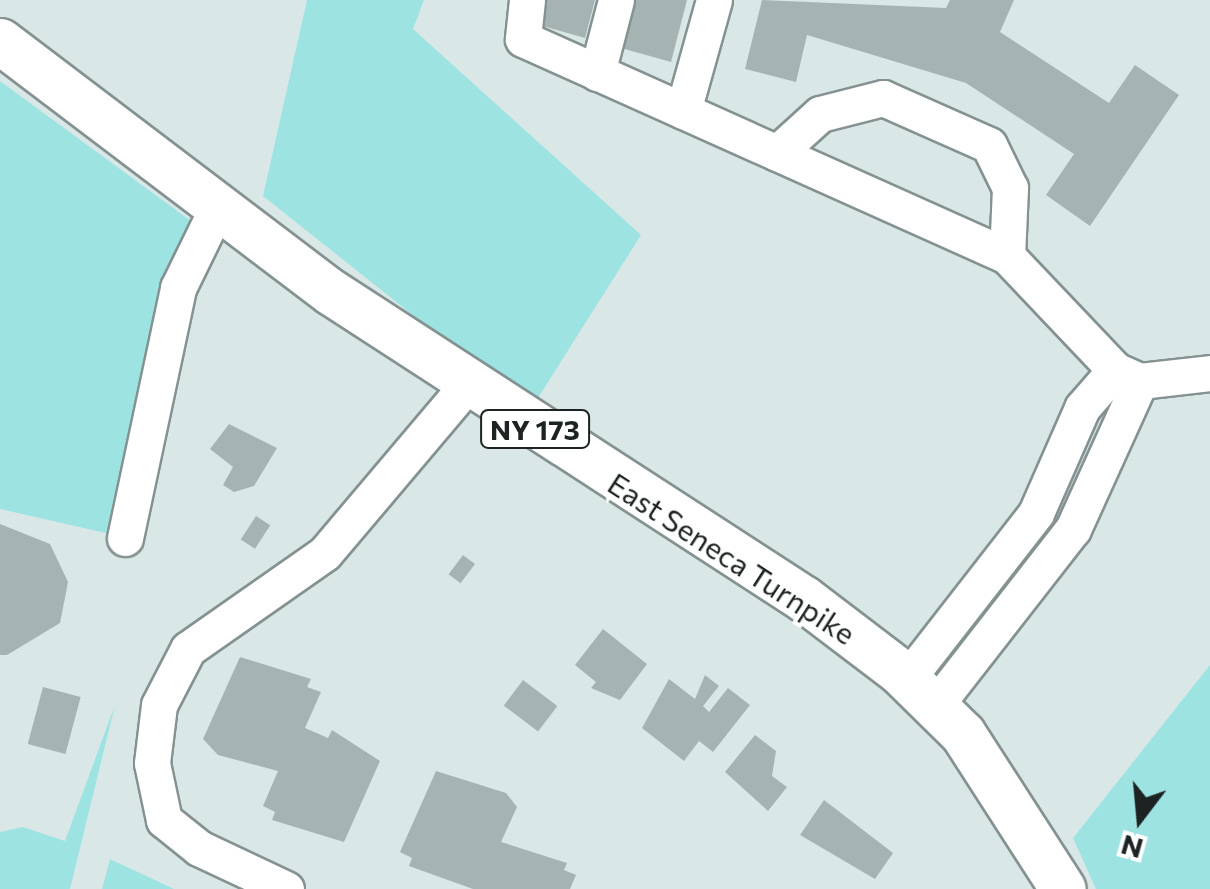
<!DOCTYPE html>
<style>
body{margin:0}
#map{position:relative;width:1210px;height:889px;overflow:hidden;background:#d9e8e7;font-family:Commissioner,sans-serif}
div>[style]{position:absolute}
.green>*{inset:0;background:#9de3e2}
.building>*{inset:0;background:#a5b4b3;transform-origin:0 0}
.roads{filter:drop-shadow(2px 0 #849291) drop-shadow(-2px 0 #849291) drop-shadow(0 2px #849291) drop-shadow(0 -2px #849291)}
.minor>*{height:35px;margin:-17.5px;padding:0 17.5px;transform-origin:17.5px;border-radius:17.5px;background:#fff}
.major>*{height:45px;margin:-22.5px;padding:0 22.5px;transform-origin:22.5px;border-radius:22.5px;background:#fff}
span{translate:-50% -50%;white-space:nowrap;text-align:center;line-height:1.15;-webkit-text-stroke:8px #fff;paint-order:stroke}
.shield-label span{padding:2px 8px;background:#fff;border:2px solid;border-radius:8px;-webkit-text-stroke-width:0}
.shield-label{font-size:28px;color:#1d2322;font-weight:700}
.street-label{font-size:30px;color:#1d2322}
.north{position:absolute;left:1090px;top:769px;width:100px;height:100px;-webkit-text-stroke:8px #fff;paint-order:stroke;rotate:196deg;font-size:28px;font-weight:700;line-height:40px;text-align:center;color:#1d2322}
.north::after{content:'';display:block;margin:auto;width:35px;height:45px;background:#1d2322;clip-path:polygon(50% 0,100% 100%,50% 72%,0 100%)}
</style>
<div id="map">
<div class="green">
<i style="clip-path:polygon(307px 0,424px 0,413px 29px,641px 235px,531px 409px,263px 196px)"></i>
<i style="clip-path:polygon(0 81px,195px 224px,119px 536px,0 509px)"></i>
<i style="clip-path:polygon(1210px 665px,1210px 889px,1096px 889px,1073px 838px)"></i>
<i style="clip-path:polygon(115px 705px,70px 889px,0 889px,0 832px,23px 827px,65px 841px)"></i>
<i style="clip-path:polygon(110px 859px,174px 889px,102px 889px)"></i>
</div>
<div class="building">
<i style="clip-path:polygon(538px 0,595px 0,585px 38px,532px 23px)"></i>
<i style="clip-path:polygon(634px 0,687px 0,671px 62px,621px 48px)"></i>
<i style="clip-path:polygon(762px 0,946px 8px,950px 0,1014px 0,1000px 32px,1109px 103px,1135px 65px,1179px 95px,1090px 226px,1046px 195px,1074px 154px,966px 83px,807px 35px,796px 82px,745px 69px)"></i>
<i style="clip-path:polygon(229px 424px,277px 448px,254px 486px,234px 492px,223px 485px,233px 467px,210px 449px)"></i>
<i style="left:256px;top:516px;width:17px;height:28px;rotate:33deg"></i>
<i style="clip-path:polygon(0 524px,50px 544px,68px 582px,60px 623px,7px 655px,0 655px)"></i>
<i style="left:463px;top:555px;width:15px;height:24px;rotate:37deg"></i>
<i style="clip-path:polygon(603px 629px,647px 664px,620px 700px,591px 688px,596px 682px,575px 665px)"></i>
<i style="clip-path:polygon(240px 657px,311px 679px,307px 687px,321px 692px,305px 728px,328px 738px,332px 730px,380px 761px,344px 842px,272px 820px,275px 812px,263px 806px,278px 771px,218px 755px,203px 739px)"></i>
<i style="clip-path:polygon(705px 675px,719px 686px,703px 706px,709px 712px,728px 688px,750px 705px,713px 752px,699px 741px,684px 761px,642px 728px,669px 679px,695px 699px)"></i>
<i style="left:523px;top:680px;width:43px;height:32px;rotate:37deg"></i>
<i style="left:43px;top:687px;width:39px;height:59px;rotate:15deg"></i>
<i style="clip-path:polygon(755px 735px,776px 751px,772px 776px,787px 787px,768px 811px,725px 772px)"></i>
<i style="clip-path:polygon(436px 771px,506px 793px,517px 807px,501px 842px,567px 863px,564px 870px,576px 875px,570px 889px,473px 889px,409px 866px,412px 858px,400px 852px)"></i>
<i style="clip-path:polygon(824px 800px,893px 853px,875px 879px,800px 835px)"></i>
</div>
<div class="roads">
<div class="minor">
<i style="left:527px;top:0;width:39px;rotate:96deg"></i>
<i style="left:523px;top:39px;width:530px;rotate:24.15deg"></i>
<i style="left:1007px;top:256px;width:157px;rotate:46.5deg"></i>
<i style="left:1115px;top:370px;width:27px;rotate:24deg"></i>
<i style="left:1140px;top:381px;width:70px;rotate:-6.5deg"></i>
<i style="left:597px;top:73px;width:75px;rotate:-75.4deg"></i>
<i style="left:683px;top:111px;width:115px;rotate:-74.4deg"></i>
<i style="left:777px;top:153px;width:58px;rotate:-42.2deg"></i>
<i style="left:820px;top:114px;width:65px;rotate:-14.3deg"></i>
<i style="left:883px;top:98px;width:116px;rotate:23.9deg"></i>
<i style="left:989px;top:145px;width:48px;rotate:64deg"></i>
<i style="left:1010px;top:188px;width:68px;rotate:92.5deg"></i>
<i style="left:125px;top:538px;width:256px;rotate:-78deg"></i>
<i style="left:178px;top:288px;width:91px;rotate:-64deg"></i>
<i style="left:907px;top:679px;width:210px;rotate:-52.1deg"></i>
<i style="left:1036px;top:513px;width:115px;rotate:-66.3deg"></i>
<i style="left:1082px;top:408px;width:50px;rotate:-49deg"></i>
<i style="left:935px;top:706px;width:224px;rotate:-52.1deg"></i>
<i style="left:1073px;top:529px;width:162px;rotate:-65.6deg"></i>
<i style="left:286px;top:889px;width:96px;rotate:-154.8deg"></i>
<i style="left:199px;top:848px;width:45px;rotate:-141.3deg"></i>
<i style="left:164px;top:820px;width:58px;rotate:-101.9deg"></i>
<i style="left:152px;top:763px;width:58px;rotate:-83.1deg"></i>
<i style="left:159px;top:705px;width:63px;rotate:-62.6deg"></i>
<i style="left:188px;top:649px;width:167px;rotate:-35deg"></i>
<i style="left:325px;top:553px;width:219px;rotate:-49.8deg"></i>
</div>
<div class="major">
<i style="left:0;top:41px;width:415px;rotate:37.2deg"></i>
<i style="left:331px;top:292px;width:563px;rotate:32.96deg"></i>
<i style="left:803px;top:598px;width:122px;rotate:37.3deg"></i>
<i style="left:900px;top:672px;width:88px;rotate:44.5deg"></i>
<i style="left:963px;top:734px;width:184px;rotate:57.2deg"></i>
</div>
</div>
<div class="shield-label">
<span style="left:535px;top:429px">NY 173</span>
</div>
<div class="street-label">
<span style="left:732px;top:558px;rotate:33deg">East Seneca Turnpike</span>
</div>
<div class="north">N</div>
</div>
